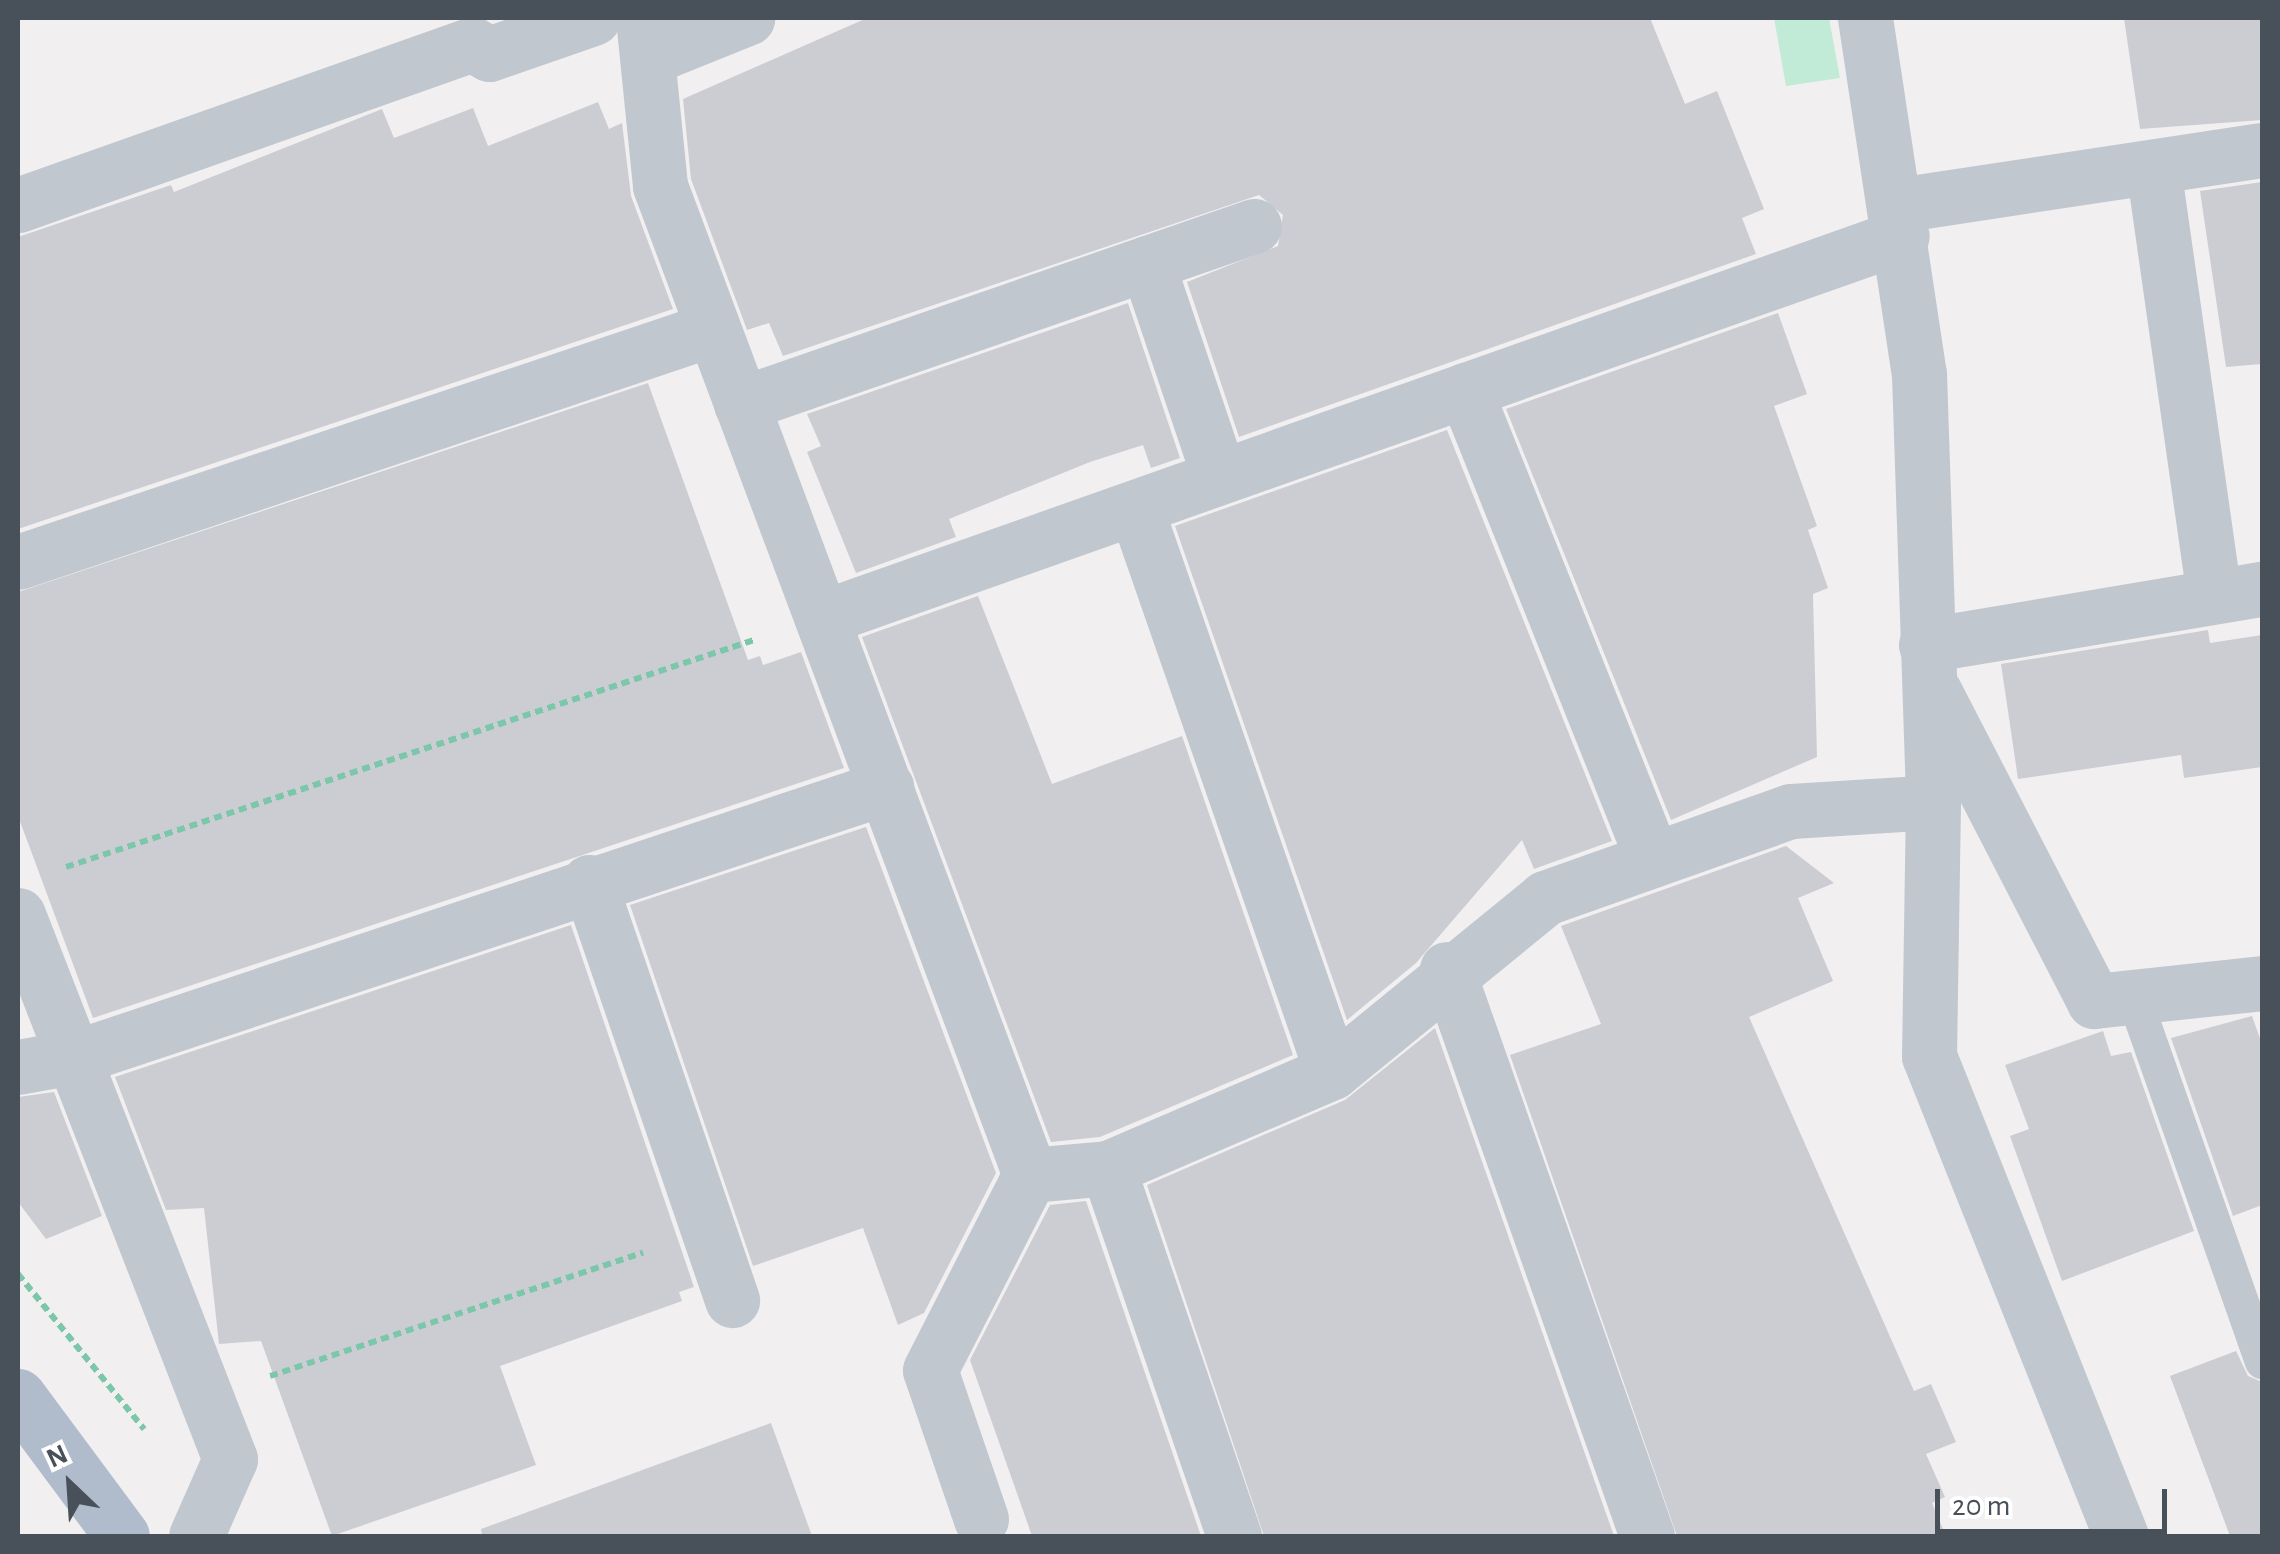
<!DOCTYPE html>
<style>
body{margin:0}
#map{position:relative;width:2280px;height:1554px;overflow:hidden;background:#f1efef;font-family:"Alegreya Sans",sans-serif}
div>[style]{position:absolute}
.green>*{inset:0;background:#c1ebd6}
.building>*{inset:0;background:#cccdd3}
.path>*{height:6px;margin-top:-3px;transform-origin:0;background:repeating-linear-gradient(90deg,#7cc6aa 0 8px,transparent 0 13px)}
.lane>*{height:35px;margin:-17.5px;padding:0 17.5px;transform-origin:17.5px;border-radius:17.5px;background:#c0c7cf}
.street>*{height:55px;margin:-27.5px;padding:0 27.5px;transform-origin:27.5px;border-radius:27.5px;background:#c0c7cf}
.primary>*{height:55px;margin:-27.5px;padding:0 27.5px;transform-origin:27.5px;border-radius:27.5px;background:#b0bbcb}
span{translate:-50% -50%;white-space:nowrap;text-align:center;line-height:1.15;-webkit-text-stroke:8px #fff;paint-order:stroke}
.frame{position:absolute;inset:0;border:20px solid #48505a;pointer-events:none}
.north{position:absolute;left:20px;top:1434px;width:100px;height:100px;-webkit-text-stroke:8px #fff;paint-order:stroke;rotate:335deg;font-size:28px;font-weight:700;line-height:40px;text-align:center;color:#48505a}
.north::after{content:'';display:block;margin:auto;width:35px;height:45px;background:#48505a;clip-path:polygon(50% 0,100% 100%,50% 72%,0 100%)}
.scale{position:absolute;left:1935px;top:1489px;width:232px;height:45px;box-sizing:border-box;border:5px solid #48505a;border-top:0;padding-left:12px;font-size:30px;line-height:35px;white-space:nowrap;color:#48505a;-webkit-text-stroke:8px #fff;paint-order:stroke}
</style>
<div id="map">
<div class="green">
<i style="clip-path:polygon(1774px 18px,1829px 18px,1840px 78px,1786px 86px)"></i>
</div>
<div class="building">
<i style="clip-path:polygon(867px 18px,1650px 18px,1685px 104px,1717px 91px,1764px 209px,1742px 218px,1756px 254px,1239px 437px,1187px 282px,1278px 246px,1283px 215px,1259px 195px,783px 356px,769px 323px,747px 330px,691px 179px,683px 99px)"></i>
<i style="clip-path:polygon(2124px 18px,2262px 18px,2262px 120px,2140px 129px)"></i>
<i style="clip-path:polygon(598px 102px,609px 129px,622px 123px,631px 196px,673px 309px,18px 529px,18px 237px,171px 185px,174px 192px,382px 109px,394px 138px,473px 108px,488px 146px)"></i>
<i style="clip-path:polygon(2262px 182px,2262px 364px,2226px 367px,2200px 191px)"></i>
<i style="clip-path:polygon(1128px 303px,1180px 458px,1151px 468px,1143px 445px,1090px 462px,949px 519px,956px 537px,856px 573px,807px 452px,821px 446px,807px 414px)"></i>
<i style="clip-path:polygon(1778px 313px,1807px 394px,1774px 406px,1817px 526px,1808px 530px,1828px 588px,1813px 594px,1817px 757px,1671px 820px,1506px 409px)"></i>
<i style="clip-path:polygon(648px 383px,748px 660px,760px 656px,763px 665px,801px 652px,844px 768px,93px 1018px,18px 816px,18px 592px)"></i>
<i style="clip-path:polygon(1447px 430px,1612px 841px,1534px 869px,1522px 840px,1416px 963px,1347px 1020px,1175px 526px)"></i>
<i style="clip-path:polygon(978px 596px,1052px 784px,1182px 736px,1293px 1055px,1100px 1137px,1051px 1142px,862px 637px)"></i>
<i style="clip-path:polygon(2208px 630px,2210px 643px,2262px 635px,2262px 767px,2184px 778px,2181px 755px,2018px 779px,2001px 664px)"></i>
<i style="clip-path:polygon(866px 827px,996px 1173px,924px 1313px,898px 1325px,863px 1228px,753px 1266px,630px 905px)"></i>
<i style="clip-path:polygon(1786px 846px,1834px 883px,1798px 898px,1833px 981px,1749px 1017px,1914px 1391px,1931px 1384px,1956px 1442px,1926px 1454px,1945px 1497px,1932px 1503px,1946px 1536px,1677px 1536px,1510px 1055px,1601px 1024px,1561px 926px)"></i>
<i style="clip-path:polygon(571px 925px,694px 1287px,679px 1292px,682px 1301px,500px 1366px,536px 1465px,332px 1536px,261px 1341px,219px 1344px,204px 1208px,166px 1210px,115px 1077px)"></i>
<i style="clip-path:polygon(2252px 1016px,2262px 1044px,2262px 1205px,2233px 1216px,2171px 1038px)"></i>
<i style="clip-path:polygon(1435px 1028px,1614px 1536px,1264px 1536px,1147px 1185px,1345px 1100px)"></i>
<i style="clip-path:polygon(2103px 1031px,2111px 1056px,2131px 1052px,2194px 1231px,2062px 1281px,2010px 1136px,2029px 1129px,2005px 1065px)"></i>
<i style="clip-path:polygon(54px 1092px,102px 1216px,46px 1239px,18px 1202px,18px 1097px)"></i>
<i style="clip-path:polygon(1086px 1201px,1201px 1536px,1032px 1536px,970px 1360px,1050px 1205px)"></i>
<i style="clip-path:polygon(2236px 1351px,2248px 1376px,2262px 1382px,2262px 1536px,2230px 1536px,2170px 1376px)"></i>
<i style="clip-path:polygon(771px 1423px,812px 1536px,482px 1536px,481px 1529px)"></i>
</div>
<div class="path">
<i style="left:66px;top:867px;width:728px;rotate:-18.26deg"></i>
<i style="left:18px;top:1274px;width:200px;rotate:50.9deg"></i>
<i style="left:270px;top:1376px;width:393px;rotate:-18.3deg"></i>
</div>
<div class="lane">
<i style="left:2134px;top:998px;width:385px;rotate:70.6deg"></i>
</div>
<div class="street">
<i style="left:643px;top:18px;width:169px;rotate:84.2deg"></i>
<i style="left:660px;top:186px;width:1056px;rotate:69.49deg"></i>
<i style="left:1865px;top:18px;width:360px;rotate:81.4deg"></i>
<i style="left:1919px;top:374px;width:428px;rotate:88.1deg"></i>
<i style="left:1933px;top:802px;width:254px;rotate:90.9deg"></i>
<i style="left:1929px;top:1056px;width:517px;rotate:68.2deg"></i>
<i style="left:650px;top:57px;width:105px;rotate:-21.9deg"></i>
<i style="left:2153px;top:167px;width:432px;rotate:81.9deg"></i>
<i style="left:18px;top:205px;width:482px;rotate:-19.5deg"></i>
<i style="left:472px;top:44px;width:20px;rotate:30deg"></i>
<i style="left:489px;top:54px;width:110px;rotate:-19.1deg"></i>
<i style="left:1898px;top:205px;width:368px;rotate:-8.6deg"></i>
<i style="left:1147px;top:263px;width:225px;rotate:71.3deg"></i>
<i style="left:1465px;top:390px;width:506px;rotate:68.2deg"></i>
<i style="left:741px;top:404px;width:543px;rotate:-19.14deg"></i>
<i style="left:1136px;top:509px;width:596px;rotate:70.81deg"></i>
<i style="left:18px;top:562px;width:732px;rotate:-18.56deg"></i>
<i style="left:824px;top:617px;width:1143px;rotate:-19.47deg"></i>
<i style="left:1926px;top:645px;width:341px;rotate:-9.5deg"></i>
<i style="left:1934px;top:691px;width:349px;rotate:62.7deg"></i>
<i style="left:2094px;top:1001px;width:169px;rotate:-6.1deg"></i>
<i style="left:589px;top:882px;width:442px;rotate:71.1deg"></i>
<i style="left:18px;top:915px;width:584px;rotate:68.71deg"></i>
<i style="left:230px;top:1459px;width:84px;rotate:113.8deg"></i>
<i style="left:1447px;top:969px;width:601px;rotate:70.57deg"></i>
<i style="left:18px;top:1067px;width:62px;rotate:-10.2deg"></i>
<i style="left:79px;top:1056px;width:851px;rotate:-18.43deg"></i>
<i style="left:1108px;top:1168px;width:389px;rotate:71.1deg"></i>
<i style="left:981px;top:1519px;width:157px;rotate:-108.9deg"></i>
<i style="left:930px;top:1370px;width:219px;rotate:-62.9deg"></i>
<i style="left:1030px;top:1175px;width:78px;rotate:-5.1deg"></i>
<i style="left:1108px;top:1168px;width:244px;rotate:-23.2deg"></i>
<i style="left:1332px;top:1072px;width:275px;rotate:-39.2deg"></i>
<i style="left:1545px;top:898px;width:261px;rotate:-19.5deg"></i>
<i style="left:1791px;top:811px;width:142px;rotate:-3.6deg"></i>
</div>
<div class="primary">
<i style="left:18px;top:1396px;width:174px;rotate:53.4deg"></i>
</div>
<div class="frame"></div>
<div class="north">N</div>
<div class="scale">20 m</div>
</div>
